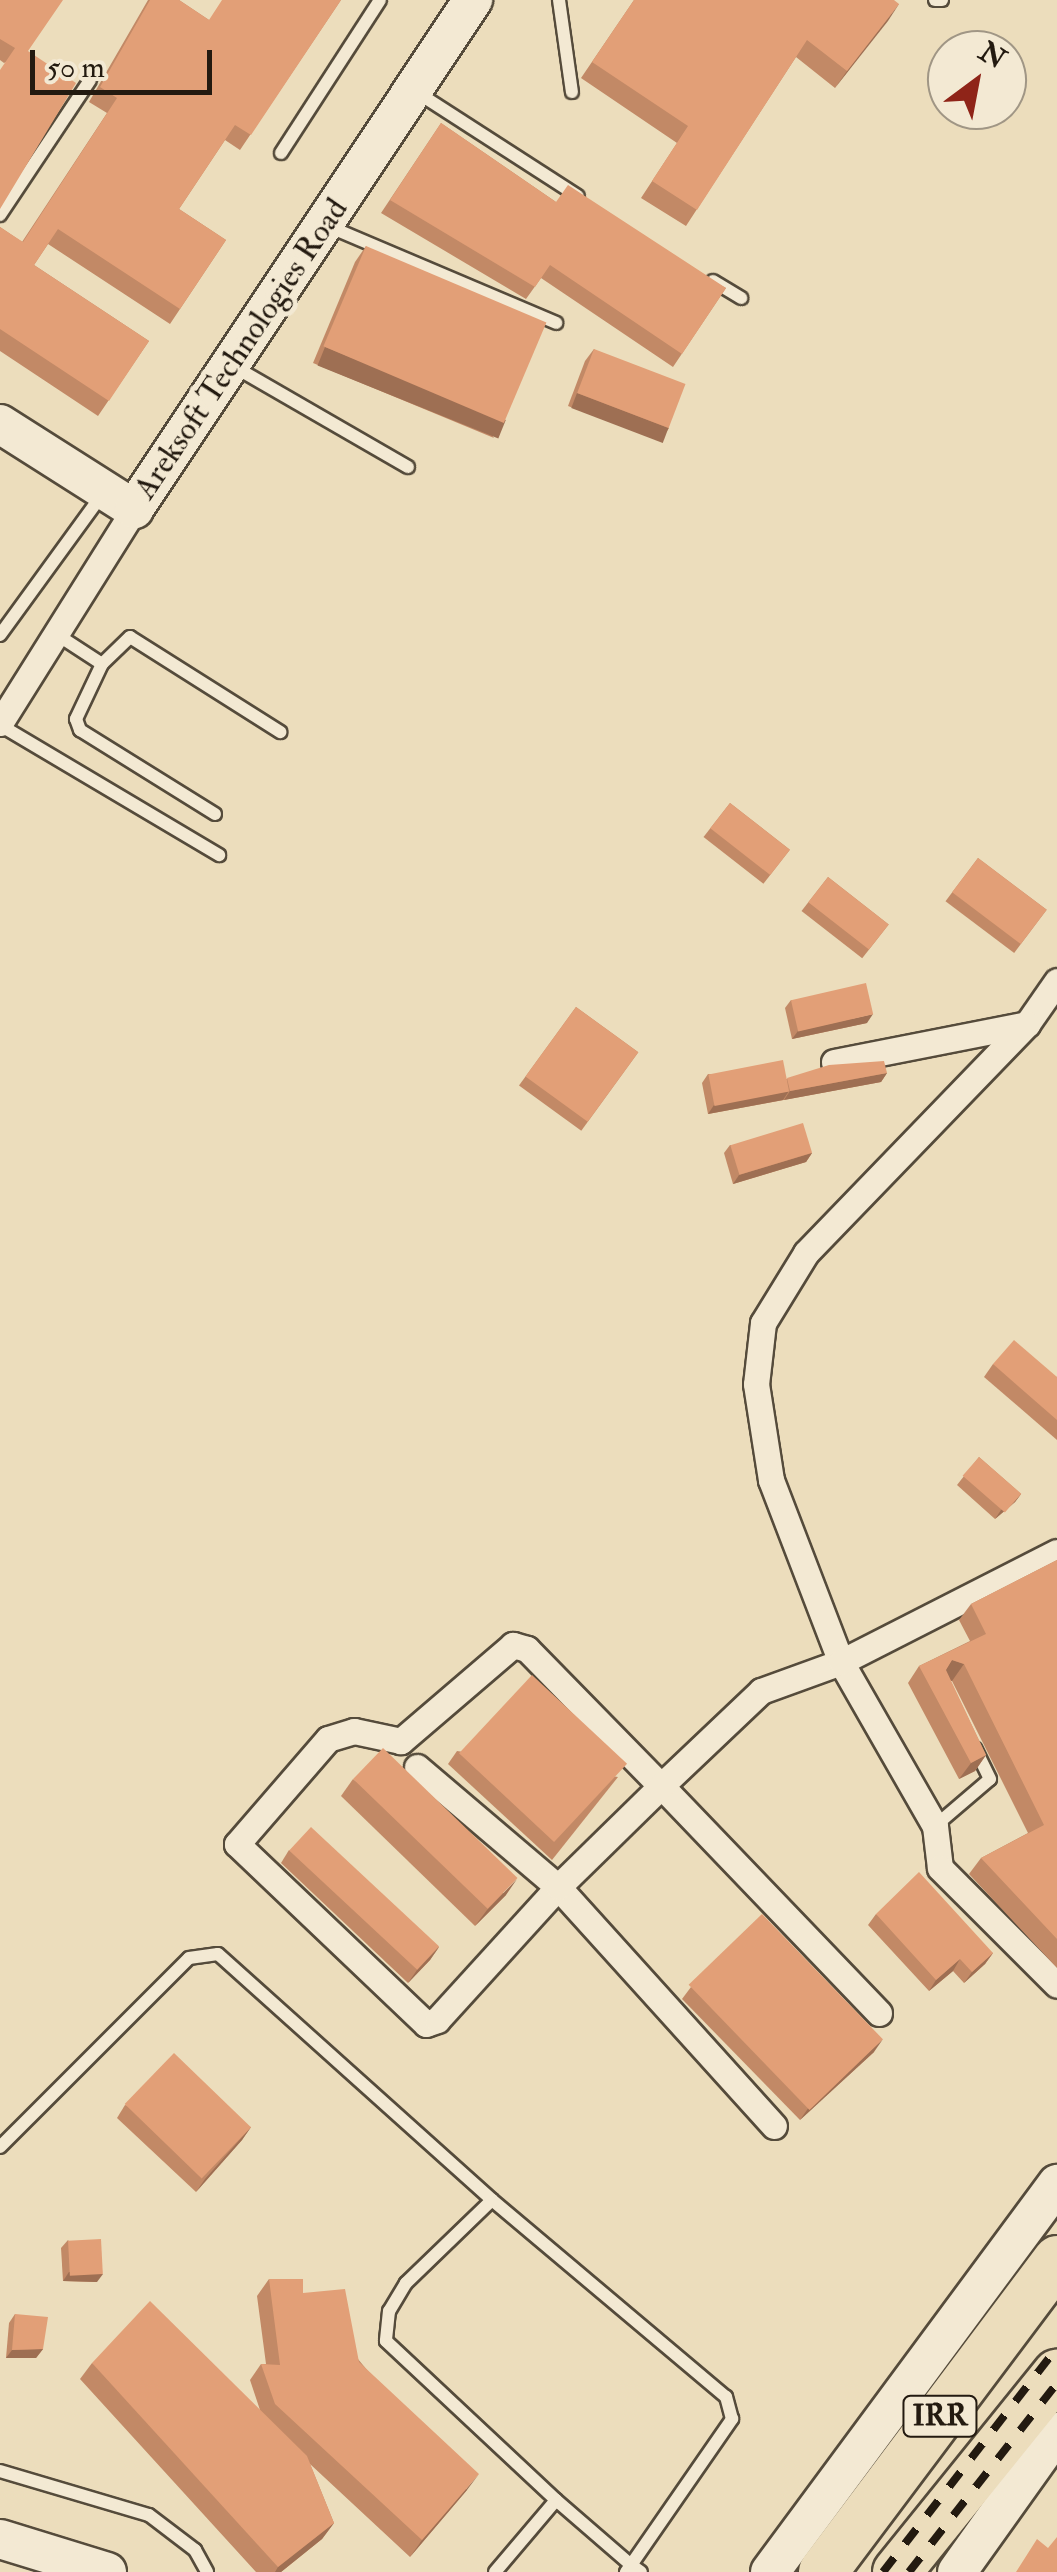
<!DOCTYPE html>
<style>
body{margin:0}
#map{position:relative;width:1057px;height:2572px;overflow:hidden;background:#ecddbc;font-family:"IM FELL Double Pica",serif}
div>[style]{position:absolute}
.roads{filter:drop-shadow(2px 0 #554b3b) drop-shadow(-2px 0 #554b3b) drop-shadow(0 2px #554b3b) drop-shadow(0 -2px #554b3b)}
.lane>*{height:12px;margin:-6px;padding:0 6px;transform-origin:6px;border-radius:6px;background:#f3e9d3}
.street>*{height:25px;margin:-12.5px;padding:0 12.5px;transform-origin:12.5px;border-radius:12.5px;background:#f3e9d3}
.secondary>*{height:38px;margin:-19px;padding:0 19px;transform-origin:19px;border-radius:19px;background:#f3e9d3}
.highway>*{height:48px;margin:-24px;padding:0 24px;transform-origin:24px;border-radius:24px;background:#ecddbc}
.rail>*{height:8px;margin-top:-4px;transform-origin:0;background:repeating-linear-gradient(90deg,#231a10 0 18px,transparent 0 36px)}
.wall>*{inset:0;background:#c28966;transform-origin:0 0}
.shaded-wall>*{inset:0;background:#9e6f53;transform-origin:0 0}
.building>*{inset:0;background:#e29f77;transform-origin:0 0}
span{translate:-50% -50%;white-space:nowrap;text-align:center;line-height:1.15;-webkit-text-stroke:10px #f3e9d3;paint-order:stroke}
.shield-label span{padding:2px 8px;background:#f3e9d3;border:2px solid;border-radius:8px;-webkit-text-stroke-width:0}
.shield-label{font-size:30px;color:#231a10;font-weight:700}
.street-label{font-size:32px;color:#231a10}
.north{position:absolute;left:927px;top:30px;width:100px;height:100px;box-sizing:border-box;background:#f3e9d3;border:2px solid #a09685;border-radius:50%;rotate:32deg;font-size:28px;font-weight:700;line-height:40px;text-align:center;color:#231a10}
.north::after{content:'';display:block;margin:auto;width:35px;height:45px;background:#8f2418;clip-path:polygon(50% 0,100% 100%,50% 72%,0 100%)}
.scale{position:absolute;left:30px;top:50px;width:182px;height:45px;box-sizing:border-box;border:5px solid #231a10;border-top:0;padding-left:12px;font-size:30px;line-height:35px;white-space:nowrap;color:#231a10;-webkit-text-stroke:8px #f3e9d3;paint-order:stroke}
</style>
<div id="map">
<div class="roads">
<div class="lane">
<i style="left:559px;top:0;width:93px;rotate:82deg"></i>
<i style="left:935px;top:0;width:7px"></i>
<i style="left:418px;top:93px;width:190px;rotate:32.8deg"></i>
<i style="left:281px;top:153px;width:182px;rotate:-57.1deg"></i>
<i style="left:0;top:215px;width:162px;rotate:-56.3deg"></i>
<i style="left:328px;top:226px;width:248px;rotate:23deg"></i>
<i style="left:713px;top:281px;width:33px;rotate:31deg"></i>
<i style="left:233px;top:366px;width:202px;rotate:30deg"></i>
<i style="left:56px;top:634px;width:55px;rotate:33.1deg"></i>
<i style="left:102px;top:664px;width:39px;rotate:-44deg"></i>
<i style="left:130px;top:637px;width:178px;rotate:32.3deg"></i>
<i style="left:0;top:635px;width:175px;rotate:-54deg"></i>
<i style="left:102px;top:664px;width:61px;rotate:115.3deg"></i>
<i style="left:76px;top:719px;width:12px;rotate:70deg"></i>
<i style="left:80px;top:730px;width:159px;rotate:31.9deg"></i>
<i style="left:0;top:725px;width:255px;rotate:30.7deg"></i>
<i style="left:935px;top:1826px;width:72px;rotate:-40.5deg"></i>
<i style="left:990px;top:1779px;width:34px;rotate:-116deg"></i>
<i style="left:0;top:2147px;width:267px;rotate:-45deg"></i>
<i style="left:189px;top:1958px;width:29px;rotate:-8deg"></i>
<i style="left:218px;top:1954px;width:368px;rotate:41.9deg"></i>
<i style="left:0;top:2471px;width:155px;rotate:16.5deg"></i>
<i style="left:149px;top:2515px;width:58px;rotate:37.3deg"></i>
<i style="left:195px;top:2550px;width:25px;rotate:61deg"></i>
<i style="left:495px;top:2572px;width:94px;rotate:-49.7deg"></i>
<i style="left:626px;top:2572px;width:9px;rotate:-54deg"></i>
<i style="left:631px;top:2565px;width:178px;rotate:-55.3deg"></i>
<i style="left:732px;top:2419px;width:23px;rotate:-105deg"></i>
<i style="left:726px;top:2397px;width:306px;rotate:-139.9deg"></i>
<i style="left:492px;top:2200px;width:120px;rotate:136deg"></i>
<i style="left:406px;top:2283px;width:33px;rotate:121deg"></i>
<i style="left:389px;top:2311px;width:30px;rotate:96deg"></i>
<i style="left:386px;top:2341px;width:233px;rotate:43.1deg"></i>
<i style="left:556px;top:2500px;width:99px;rotate:40.9deg"></i>
<i style="left:631px;top:2565px;width:12px;rotate:35deg"></i>
</div>
<div class="street">
<i style="left:0;top:723px;width:252px;rotate:-57.9deg"></i>
<i style="left:1057px;top:981px;width:52px;rotate:124.9deg"></i>
<i style="left:1027px;top:1024px;width:318px;rotate:134deg"></i>
<i style="left:806px;top:1253px;width:82px;rotate:121.6deg"></i>
<i style="left:763px;top:1323px;width:61px;rotate:96.5deg"></i>
<i style="left:756px;top:1384px;width:97px;rotate:81.1deg"></i>
<i style="left:771px;top:1480px;width:195px;rotate:69deg"></i>
<i style="left:841px;top:1662px;width:189px;rotate:60.2deg"></i>
<i style="left:935px;top:1826px;width:42px;rotate:83.2deg"></i>
<i style="left:940px;top:1868px;width:165px;rotate:45deg"></i>
<i style="left:834px;top:1062px;width:197px;rotate:-11.1deg"></i>
<i style="left:417px;top:1767px;width:185px;rotate:40.4deg"></i>
<i style="left:558px;top:1887px;width:322px;rotate:47.9deg"></i>
<i style="left:879px;top:2013px;width:315px;rotate:-133.8deg"></i>
<i style="left:661px;top:1786px;width:192px;rotate:-134.4deg"></i>
<i style="left:527px;top:1649px;width:15px;rotate:-164deg"></i>
<i style="left:513px;top:1645px;width:148px;rotate:139.4deg"></i>
<i style="left:401px;top:1741px;width:48px;rotate:-168deg"></i>
<i style="left:354px;top:1731px;width:27px;rotate:163deg"></i>
<i style="left:328px;top:1739px;width:139px;rotate:130.9deg"></i>
<i style="left:237px;top:1844px;width:261px;rotate:43.6deg"></i>
<i style="left:426px;top:2024px;width:12px;rotate:-20deg"></i>
<i style="left:437px;top:2020px;width:180px;rotate:-47.7deg"></i>
<i style="left:558px;top:1887px;width:144px;rotate:-44.4deg"></i>
<i style="left:661px;top:1786px;width:138px;rotate:-43.5deg"></i>
<i style="left:761px;top:1691px;width:85px;rotate:-19.9deg"></i>
<i style="left:841px;top:1662px;width:242px;rotate:-27deg"></i>
</div>
<div class="secondary">
<i style="left:0;top:424px;width:159px;rotate:32.4deg"></i>
<i style="left:134px;top:509px;width:612px;rotate:-56.34deg"></i>
<i style="left:0;top:2539px;width:112px;rotate:17.1deg"></i>
<i style="left:770px;top:2572px;width:483px;rotate:-53.5deg"></i>
<i style="left:957px;top:2572px;width:172px;rotate:-54.5deg"></i>
</div>
<div class="highway">
<i style="left:823px;top:2572px;width:390px;rotate:-53.1deg"></i>
<i style="left:897px;top:2572px;width:255px;rotate:-51.1deg"></i>
</div>
</div>
<div class="rail">
<i style="left:883px;top:2572px;width:284px;rotate:-52.2deg"></i>
<i style="left:909px;top:2572px;width:240px;rotate:-51.9deg"></i>
</div>
<div class="wall">
<i style="clip-path:polygon(0 0,28px 51px,4px 63px,0 60px)"></i>
<i style="clip-path:polygon(148px 0,179px 0,209px 20px,341px 0,240px 150px,225px 140px,179px 209px,226px 240px,170px 324px,48px 244px,34px 265px,149px 341px,98px 416px,0 351px,0 227px,22px 242px,107px 113px,89px 102px)"></i>
<i style="clip-path:polygon(634px 0,899px 4px,835px 88px,796px 57px,686px 226px,641px 198px,677px 143px,581px 78px)"></i>
<i style="clip-path:polygon(441px 123px,556px 202px,726px 288px,673px 367px,541px 278px,526px 299px,381px 213px)"></i>
<i style="clip-path:polygon(366px 246px,494px 438px,313px 363px,355px 262px)"></i>
<i style="clip-path:polygon(594px 349px,669px 428px,660px 441px,568px 406px,585px 361px)"></i>
<i style="left:730px;top:803px;width:76px;height:43px;rotate:38deg"></i>
<i style="left:978px;top:858px;width:86px;height:54px;rotate:37deg"></i>
<i style="left:828px;top:877px;width:77px;height:43px;rotate:38deg"></i>
<i style="clip-path:polygon(791px 1000px,867px 1023px,792px 1039px,785px 1008px)"></i>
<i style="left:576px;top:1007px;width:77px;height:97px;rotate:36deg"></i>
<i style="clip-path:polygon(887px 1073px,881px 1082px,708px 1114px,702px 1083px,708px 1074px,786px 1079px)"></i>
<i style="clip-path:polygon(730px 1145px,812px 1153px,806px 1162px,733px 1184px,724px 1153px)"></i>
<i style="clip-path:polygon(993px 1364px,1057px 1377px,1057px 1440px,984px 1377px)"></i>
<i style="clip-path:polygon(979px 1457px,1021px 1494px,1015px 1502px,995px 1519px,957px 1485px)"></i>
<i style="clip-path:polygon(1057px 1560px,1057px 1968px,969px 1874px,981px 1858px,1028px 1833px,952px 1681px,950px 1680px,986px 1755px,975px 1771px,959px 1779px,908px 1683px,919px 1666px,970px 1641px,959px 1620px,971px 1604px)"></i>
<i style="clip-path:polygon(457px 1751px,618px 1777px,552px 1860px,448px 1764px)"></i>
<i style="clip-path:polygon(353px 1779px,506px 1895px,475px 1926px,341px 1796px)"></i>
<i style="clip-path:polygon(289px 1850px,439px 1947px,430px 1960px,408px 1983px,281px 1863px)"></i>
<i style="clip-path:polygon(876px 1914px,993px 1953px,985px 1964px,964px 1983px,953px 1971px,929px 1991px,868px 1925px)"></i>
<i style="clip-path:polygon(691px 1987px,874px 2052px,800px 2120px,682px 1999px)"></i>
<i style="clip-path:polygon(125px 2105px,251px 2127px,242px 2140px,196px 2192px,117px 2118px)"></i>
<i style="clip-path:polygon(68px 2240px,97px 2282px,63px 2281px,61px 2248px)"></i>
<i style="clip-path:polygon(269px 2279px,303px 2293px,467px 2490px,410px 2557px,310px 2464px,334px 2523px,322px 2539px,281px 2572px,256px 2572px,80px 2379px,92px 2363px,260px 2410px,250px 2380px,261px 2364px,266px 2364px,257px 2296px)"></i>
<i style="clip-path:polygon(15px 2314px,43px 2349px,36px 2358px,6px 2358px,9px 2323px)"></i>
</div>
<div class="shaded-wall">
<i style="clip-path:polygon(899px 4px,888px 21px,835px 88px,847px 71px)"></i>
<i style="left:325px;top:347px;width:195px;height:20px;rotate:22deg"></i>
<i style="left:577px;top:393px;width:98px;height:16px;rotate:21deg"></i>
<i style="clip-path:polygon(873px 1014px,867px 1023px,792px 1039px,798px 1031px)"></i>
<i style="clip-path:polygon(887px 1073px,881px 1082px,784px 1100px,790px 1091px)"></i>
<i style="clip-path:polygon(789px 1091px,783px 1100px,708px 1114px,714px 1105px)"></i>
<i style="clip-path:polygon(812px 1153px,806px 1162px,733px 1184px,739px 1175px)"></i>
<i style="clip-path:polygon(1021px 1494px,1015px 1502px,995px 1519px,1001px 1510px)"></i>
<i style="clip-path:polygon(952px 1660px,964px 1664px,952px 1681px,940px 1677px)"></i>
<i style="clip-path:polygon(986px 1755px,975px 1771px,959px 1779px,971px 1763px)"></i>
<i style="clip-path:polygon(517px 1879px,506px 1895px,475px 1926px,487px 1910px)"></i>
<i style="clip-path:polygon(439px 1947px,430px 1960px,408px 1983px,417px 1970px)"></i>
<i style="clip-path:polygon(993px 1953px,985px 1964px,964px 1983px,972px 1972px)"></i>
<i style="clip-path:polygon(960px 1959px,953px 1971px,929px 1991px,936px 1980px)"></i>
<i style="clip-path:polygon(883px 2039px,874px 2052px,800px 2120px,809px 2107px)"></i>
<i style="clip-path:polygon(251px 2127px,242px 2140px,196px 2192px,205px 2179px)"></i>
<i style="clip-path:polygon(69px 2272px,103px 2274px,97px 2282px,63px 2281px)"></i>
<i style="clip-path:polygon(43px 2349px,36px 2358px,6px 2358px,12px 2350px)"></i>
<i style="clip-path:polygon(479px 2474px,467px 2490px,410px 2557px,422px 2540px)"></i>
<i style="clip-path:polygon(334px 2523px,322px 2539px,281px 2572px,275px 2572px,278px 2567px)"></i>
</div>
<div class="building">
<i style="clip-path:polygon(0 0,63px 0,28px 51px,76px 83px,0 209px,0 70px,15px 48px,0 39px)"></i>
<i style="clip-path:polygon(150px 0,179px 0,209px 20px,222px 0,341px 0,251px 135px,235px 125px,179px 209px,226px 240px,180px 309px,58px 229px,34px 265px,149px 341px,109px 401px,0 329px,0 227px,23px 242px,117px 98px,100px 87px)"></i>
<i style="clip-path:polygon(634px 0,894px 0,899px 4px,847px 71px,807px 40px,697px 210px,652px 181px,688px 126px,592px 62px)"></i>
<i style="clip-path:polygon(441px 123px,556px 202px,568px 185px,726px 288px,682px 354px,550px 265px,535px 287px,390px 200px)"></i>
<i style="left:366px;top:246px;width:196px;height:109px;rotate:23deg"></i>
<i style="left:594px;top:349px;width:98px;height:47px;rotate:21deg"></i>
<i style="left:730px;top:803px;width:76px;height:32px;rotate:38deg"></i>
<i style="left:978px;top:858px;width:86px;height:43px;rotate:37deg"></i>
<i style="left:828px;top:877px;width:77px;height:32px;rotate:38deg"></i>
<i style="left:866px;top:983px;width:32px;height:77px;rotate:77deg"></i>
<i style="left:576px;top:1007px;width:77px;height:86px;rotate:36deg"></i>
<i style="left:783px;top:1060px;width:32px;height:76px;rotate:79deg"></i>
<i style="clip-path:polygon(884px 1061px,887px 1073px,790px 1091px,787px 1078px,829px 1065px)"></i>
<i style="left:803px;top:1123px;width:31px;height:76px;rotate:73deg"></i>
<i style="clip-path:polygon(1014px 1340px,1057px 1377px,1057px 1420px,993px 1364px)"></i>
<i style="left:979px;top:1457px;width:56px;height:25px;rotate:41deg"></i>
<i style="clip-path:polygon(1057px 1560px,1057px 1939px,981px 1858px,1044px 1825px,964px 1664px,952px 1660px,946px 1670px,986px 1755px,971px 1763px,919px 1666px,986px 1634px,971px 1604px)"></i>
<i style="left:532px;top:1675px;width:130px;height:107px;rotate:43deg"></i>
<i style="left:383px;top:1748px;width:187px;height:43px;rotate:44deg"></i>
<i style="left:311px;top:1827px;width:175px;height:32px;rotate:43deg"></i>
<i style="clip-path:polygon(919px 1872px,993px 1953px,972px 1972px,960px 1959px,936px 1980px,876px 1914px)"></i>
<i style="left:762px;top:1914px;width:174px;height:102px;rotate:46deg"></i>
<i style="left:174px;top:2053px;width:107px;height:71px;rotate:44deg"></i>
<i style="left:101px;top:2239px;width:35px;height:33px;rotate:87deg"></i>
<i style="clip-path:polygon(269px 2279px,303px 2279px,303px 2293px,345px 2289px,359px 2362px,479px 2474px,422px 2540px,275px 2404px,261px 2364px,280px 2365px)"></i>
<i style="clip-path:polygon(150px 2301px,307px 2456px,334px 2523px,278px 2567px,92px 2363px)"></i>
<i style="clip-path:polygon(15px 2314px,48px 2317px,43px 2349px,12px 2350px)"></i>
<i style="clip-path:polygon(1057px 2537px,1057px 2572px,1016px 2572px,1037px 2539px,1048px 2548px)"></i>
</div>
<div class="shield-label">
<span style="left:940px;top:2416px">IRR</span>
</div>
<div class="street-label">
<span style="left:241px;top:349px;rotate:-56deg">Areksoft Technologies Road</span>
</div>
<div class="north">N</div>
<div class="scale">50 m</div>
</div>
